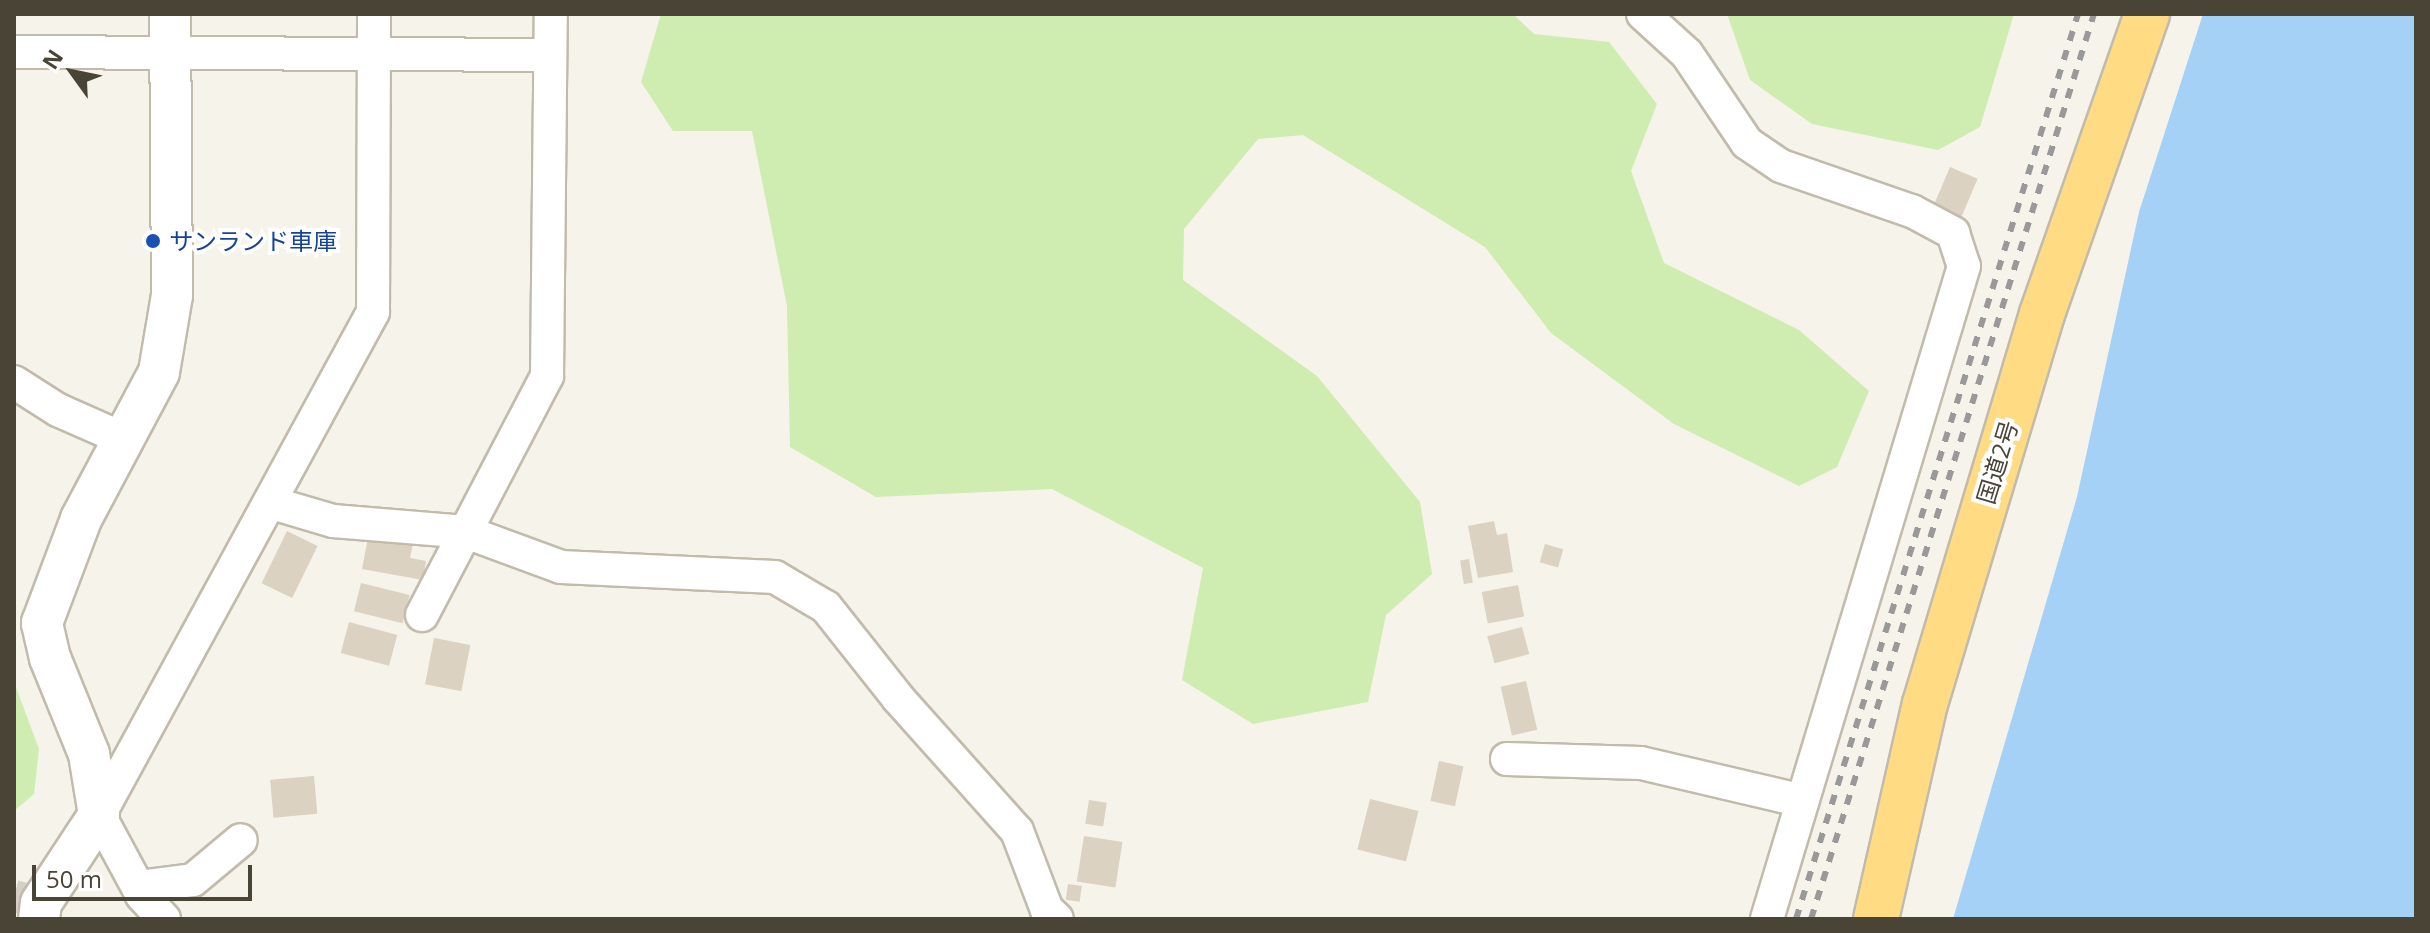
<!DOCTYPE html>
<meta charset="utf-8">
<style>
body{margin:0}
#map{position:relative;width:2430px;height:933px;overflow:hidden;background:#f6f3ea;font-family:"Open Sans","Noto Sans JP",sans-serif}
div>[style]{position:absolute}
.green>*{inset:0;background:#cfecb1}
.water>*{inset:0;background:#a4d1f5}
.building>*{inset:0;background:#dbd2c1;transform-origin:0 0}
.minor-tunnel>*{height:32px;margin-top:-16px;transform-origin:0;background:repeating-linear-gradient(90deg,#d4d0c6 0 32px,transparent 0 48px)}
.roads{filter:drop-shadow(2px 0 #c2bbac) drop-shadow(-2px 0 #c2bbac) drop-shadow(0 2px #c2bbac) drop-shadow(0 -2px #c2bbac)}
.minor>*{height:32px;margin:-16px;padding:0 16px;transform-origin:16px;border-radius:16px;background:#fff}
.tertiary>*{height:40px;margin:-20px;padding:0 20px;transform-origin:20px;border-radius:20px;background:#fff}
.trunk>*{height:44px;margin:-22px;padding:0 22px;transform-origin:22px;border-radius:22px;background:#ffdc83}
.rail>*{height:6px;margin-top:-3px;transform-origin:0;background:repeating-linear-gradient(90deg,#999 0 10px,transparent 0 20px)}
.dots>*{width:22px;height:22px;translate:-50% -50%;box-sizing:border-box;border:4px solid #fff;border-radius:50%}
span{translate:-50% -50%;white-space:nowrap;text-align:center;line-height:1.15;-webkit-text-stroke:8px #fff;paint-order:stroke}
.transit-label{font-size:24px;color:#164399}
.left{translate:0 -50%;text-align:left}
.street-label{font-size:24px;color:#4a4437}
.frame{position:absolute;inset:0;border:16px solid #4a4437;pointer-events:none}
.north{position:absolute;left:32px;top:32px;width:80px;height:80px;-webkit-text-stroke:6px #fff;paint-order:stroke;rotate:303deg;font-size:22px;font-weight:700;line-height:32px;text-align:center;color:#4a4437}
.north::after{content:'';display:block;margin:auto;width:28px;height:36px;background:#4a4437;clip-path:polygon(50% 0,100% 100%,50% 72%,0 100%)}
.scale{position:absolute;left:32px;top:865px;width:220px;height:36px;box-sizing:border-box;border:4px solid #4a4437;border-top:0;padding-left:10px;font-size:24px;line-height:28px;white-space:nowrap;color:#4a4437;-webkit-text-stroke:6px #fff;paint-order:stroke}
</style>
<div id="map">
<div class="green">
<i style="clip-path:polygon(661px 14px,1513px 14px,1534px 34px,1609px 42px,1657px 104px,1631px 171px,1664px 263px,1799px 330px,1869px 391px,1837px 467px,1799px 486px,1674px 424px,1551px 333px,1485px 247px,1303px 135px,1258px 139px,1184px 229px,1183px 280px,1317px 376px,1420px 502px,1432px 574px,1386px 615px,1368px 702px,1253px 724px,1182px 680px,1203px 568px,1052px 489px,876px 497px,790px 447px,787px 306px,752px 131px,673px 131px,641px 82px)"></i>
<i style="clip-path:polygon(1727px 14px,2014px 14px,1980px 127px,1938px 150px,1812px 124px,1750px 80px)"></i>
<i style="clip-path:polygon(14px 682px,39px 749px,34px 794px,14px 811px)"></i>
</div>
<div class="water">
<i style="clip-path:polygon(2203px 14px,2416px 14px,2416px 919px,1953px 919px,2077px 497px,2139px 212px)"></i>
</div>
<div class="building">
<i style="left:1950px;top:167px;width:30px;height:41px;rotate:23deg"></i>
<i style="clip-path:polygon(1494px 521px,1497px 535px,1507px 533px,1513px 572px,1478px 578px,1468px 526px)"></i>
<i style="left:287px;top:531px;width:34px;height:58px;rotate:26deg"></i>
<i style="clip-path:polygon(369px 532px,414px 539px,410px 558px,426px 561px,423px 580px,362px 569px)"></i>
<i style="left:1545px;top:544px;width:19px;height:19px;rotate:16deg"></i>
<i style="left:1469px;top:559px;width:24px;height:9px;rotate:81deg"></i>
<i style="left:361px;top:583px;width:50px;height:29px;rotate:14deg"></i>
<i style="left:1518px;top:585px;width:32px;height:37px;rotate:79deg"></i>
<i style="left:349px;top:622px;width:50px;height:32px;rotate:15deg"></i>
<i style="left:1522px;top:627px;width:28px;height:36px;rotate:75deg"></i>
<i style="left:434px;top:638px;width:37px;height:47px;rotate:11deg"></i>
<i style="left:1526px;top:681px;width:50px;height:26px;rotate:77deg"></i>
<i style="left:1439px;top:761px;width:25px;height:41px;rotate:12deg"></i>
<i style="left:314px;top:776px;width:38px;height:44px;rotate:85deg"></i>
<i style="left:1370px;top:799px;width:50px;height:52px;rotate:14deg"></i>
<i style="left:1089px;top:800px;width:18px;height:24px;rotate:9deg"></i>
<i style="left:1084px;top:836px;width:39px;height:46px;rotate:9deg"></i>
<i style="left:1068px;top:884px;width:14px;height:16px;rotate:8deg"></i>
</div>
<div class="minor-tunnel">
<i style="left:14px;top:896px;width:28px;rotate:15deg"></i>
</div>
<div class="roads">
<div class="minor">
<i style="left:1643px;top:14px;width:59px;rotate:42.3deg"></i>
<i style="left:1687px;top:54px;width:107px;rotate:56deg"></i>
<i style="left:1747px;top:143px;width:41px;rotate:34.1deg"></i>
<i style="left:1781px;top:166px;width:139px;rotate:19deg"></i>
<i style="left:1912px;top:211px;width:47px;rotate:28.2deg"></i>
<i style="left:1953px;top:233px;width:35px;rotate:72deg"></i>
<i style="left:1964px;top:266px;width:682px;rotate:106.79deg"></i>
<i style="left:14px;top:52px;width:536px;rotate:0.32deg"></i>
<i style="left:14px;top:382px;width:52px;rotate:32.5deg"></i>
<i style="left:58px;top:410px;width:74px;rotate:23.8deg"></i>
<i style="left:272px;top:503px;width:64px;rotate:16.4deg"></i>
<i style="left:333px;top:521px;width:133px;rotate:4.7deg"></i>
<i style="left:466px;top:532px;width:101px;rotate:20.2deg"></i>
<i style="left:561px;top:567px;width:214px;rotate:2.7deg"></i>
<i style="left:775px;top:577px;width:59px;rotate:30.5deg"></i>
<i style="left:826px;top:607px;width:116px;rotate:51.6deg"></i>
<i style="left:898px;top:698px;width:178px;rotate:48.2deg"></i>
<i style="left:1017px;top:831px;width:85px;rotate:69.2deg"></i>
<i style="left:1047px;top:910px;width:13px;rotate:42deg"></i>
<i style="left:422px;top:615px;width:270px;rotate:-62.4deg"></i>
<i style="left:547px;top:376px;width:362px;rotate:-89.4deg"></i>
<i style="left:1507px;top:759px;width:134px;rotate:1.7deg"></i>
<i style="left:1641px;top:763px;width:166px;rotate:13.2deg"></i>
<i style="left:138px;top:887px;width:55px;rotate:-7.3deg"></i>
<i style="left:193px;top:880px;width:62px;rotate:-39.8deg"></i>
<i style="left:164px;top:919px;width:33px;rotate:-133deg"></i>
<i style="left:142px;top:895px;width:91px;rotate:-118.3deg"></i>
<i style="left:99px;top:815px;width:573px;rotate:-61.42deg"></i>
<i style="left:373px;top:312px;width:298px;rotate:-89.8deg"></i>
</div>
<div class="tertiary">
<i style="left:39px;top:919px;width:16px;rotate:-83deg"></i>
<i style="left:41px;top:903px;width:105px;rotate:-56.6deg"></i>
<i style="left:99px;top:815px;width:62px;rotate:-99.3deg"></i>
<i style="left:89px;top:754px;width:104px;rotate:-112.1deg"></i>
<i style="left:50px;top:658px;width:36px;rotate:-103deg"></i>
<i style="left:42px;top:623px;width:111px;rotate:-69.4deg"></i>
<i style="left:81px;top:519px;width:166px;rotate:-62deg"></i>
<i style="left:159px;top:372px;width:78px;rotate:-80.4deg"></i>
<i style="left:172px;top:295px;width:281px;rotate:-90.4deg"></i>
</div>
<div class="trunk">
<i style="left:1876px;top:919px;width:221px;rotate:-77.2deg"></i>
<i style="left:1925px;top:704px;width:407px;rotate:-73.3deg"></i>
<i style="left:2042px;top:314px;width:318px;rotate:-70.7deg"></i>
</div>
</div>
<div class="rail">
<i style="left:1796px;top:919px;width:948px;rotate:-72.69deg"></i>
<i style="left:1811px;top:919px;width:948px;rotate:-72.64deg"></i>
</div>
<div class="dots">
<i style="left:153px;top:241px;background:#1a4fb4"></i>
</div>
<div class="transit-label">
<span class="left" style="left:169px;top:241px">サンランド車庫</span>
</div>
<div class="street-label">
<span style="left:1997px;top:462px;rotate:-73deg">国道2号</span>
</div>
<div class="frame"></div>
<div class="north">N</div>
<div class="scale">50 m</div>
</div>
